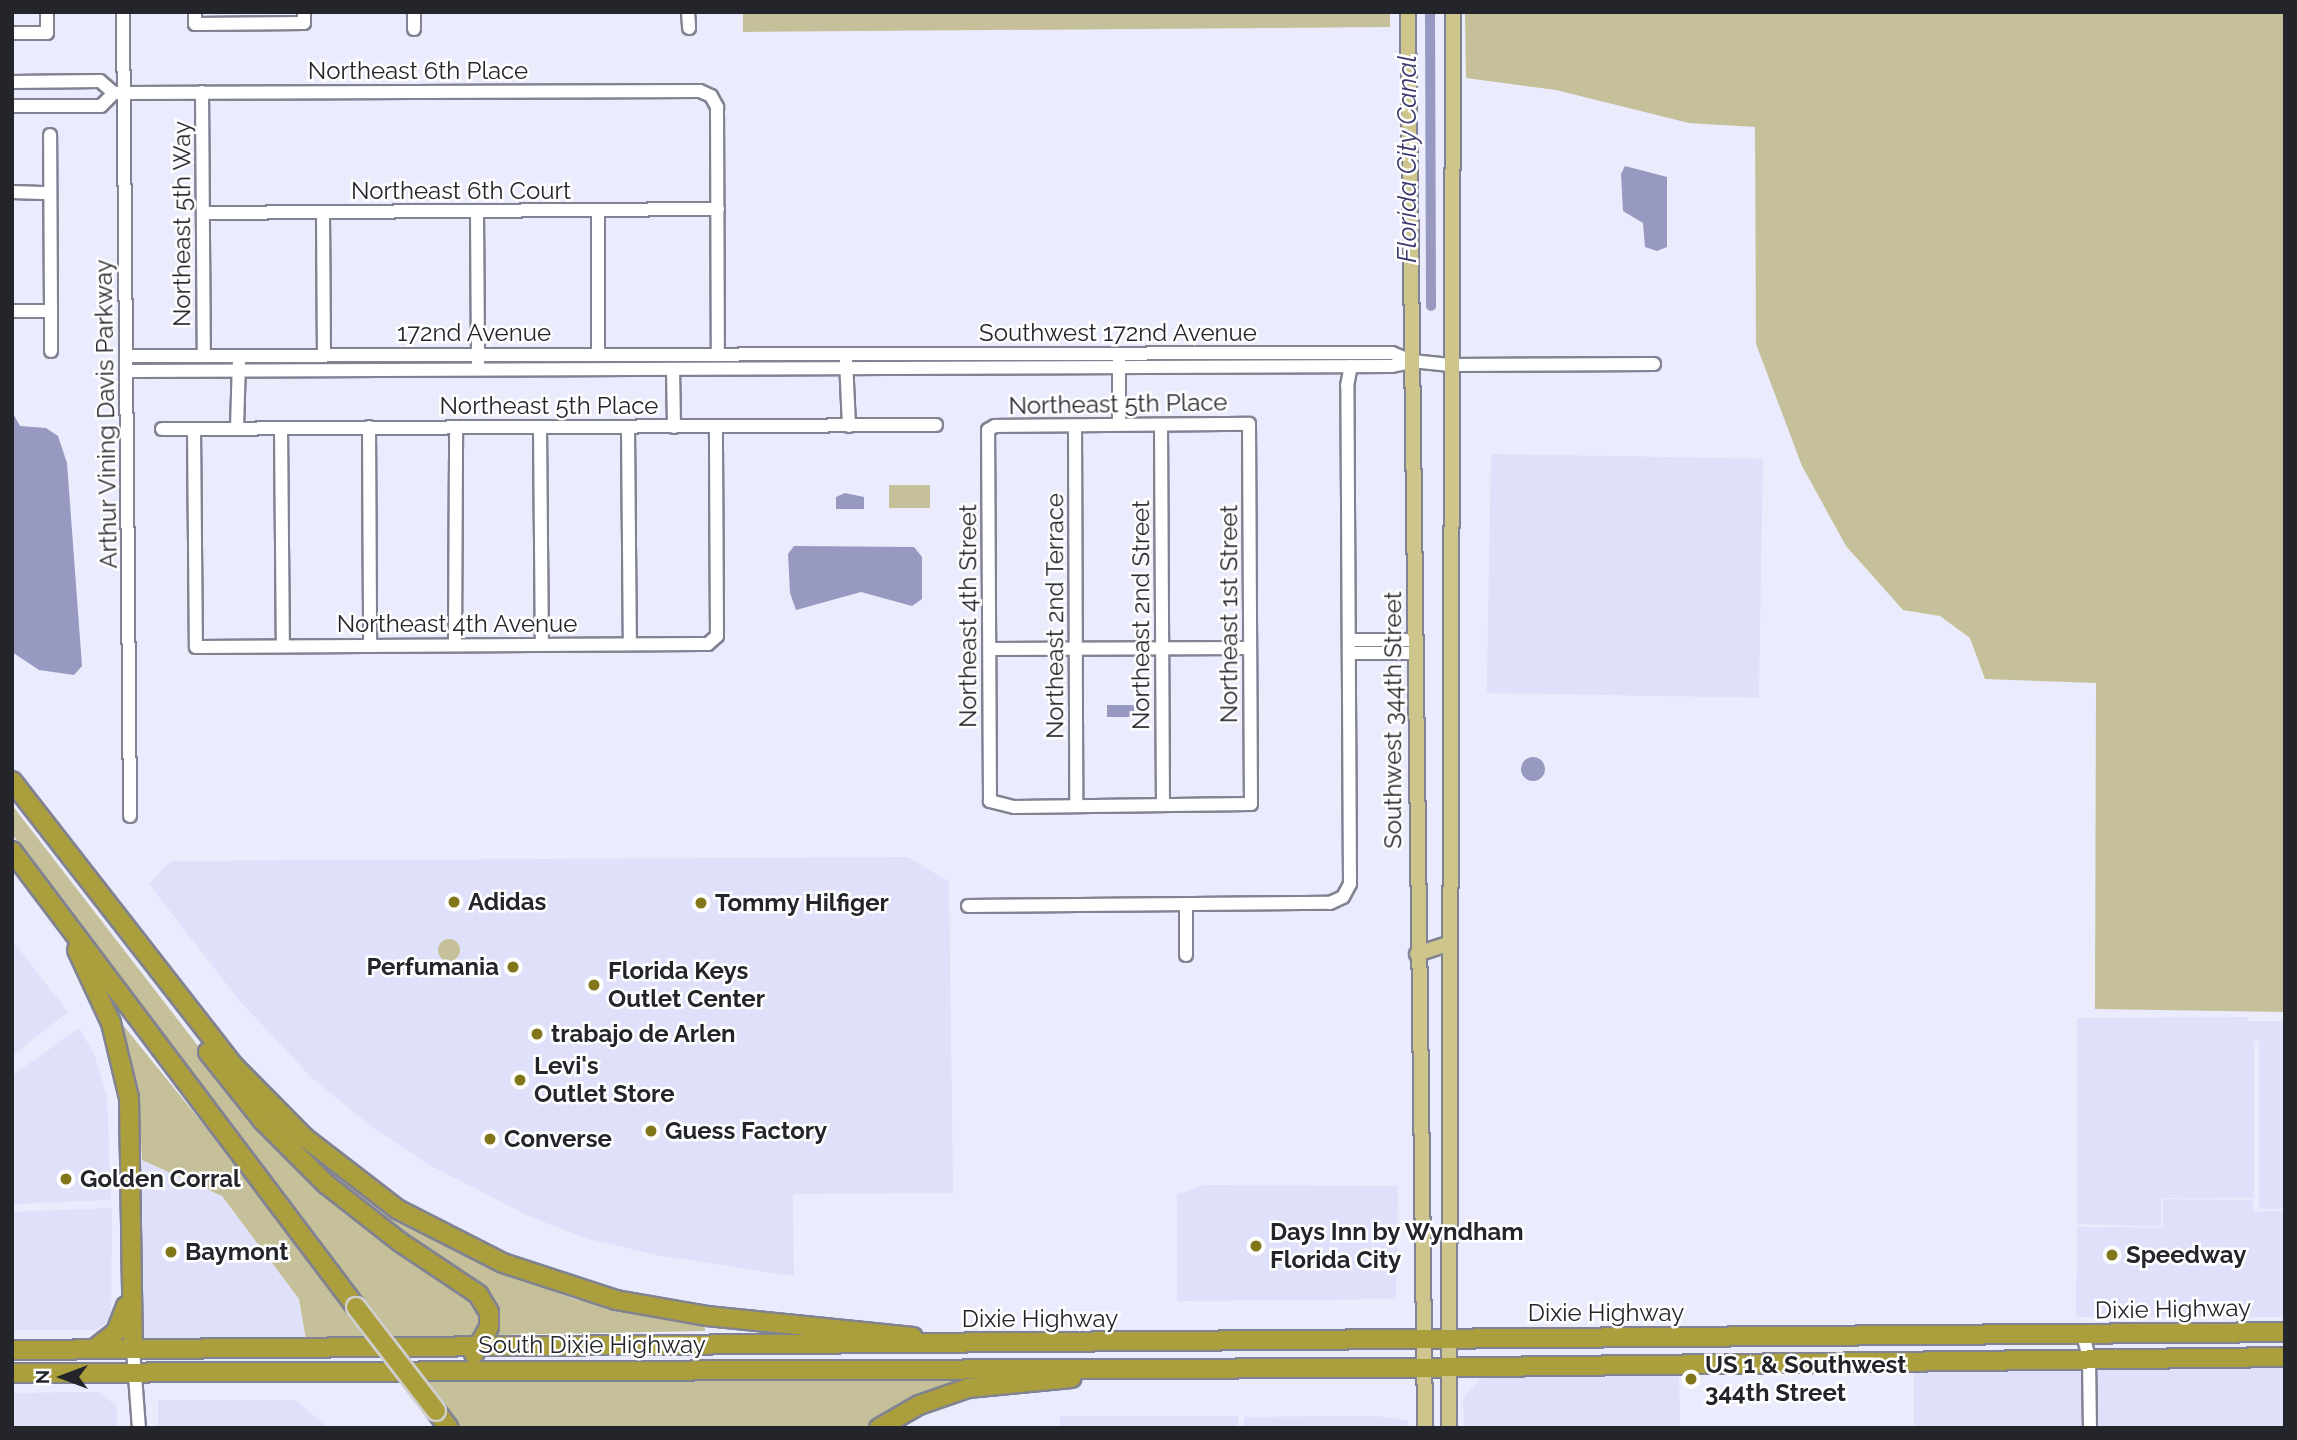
<!DOCTYPE html>
<style>
body{margin:0}
#map{position:relative;width:2297px;height:1440px;overflow:hidden;background:#eaebfc;font-family:Raleway,sans-serif}
div>[style]{position:absolute}
.built>*{inset:0;background:#dfe0f9;transform-origin:0 0}
.green>*{inset:0;background:#c5c099;transform-origin:0 0}
.round{border-radius:50%}
.water>*{inset:0;background:#9799c0;transform-origin:0 0}
.canal>*{height:10px;margin:-5px;padding:0 5px;transform-origin:5px;border-radius:5px;background:#9799c0}
.roads{filter:drop-shadow(2px 0 #818292) drop-shadow(-2px 0 #818292) drop-shadow(0 2px #818292) drop-shadow(0 -2px #818292)}
.minor>*{height:12px;margin:-6px;padding:0 6px;transform-origin:6px;border-radius:6px;background:#fff}
.major>*{height:14px;margin:-7px;padding:0 7px;transform-origin:7px;border-radius:7px;background:#cdc58b}
.highway>*{height:18px;margin:-9px;padding:0 9px;transform-origin:9px;border-radius:9px;background:#ab9f3d}
.bridges{filter:drop-shadow(2px 0 #cfcfd0) drop-shadow(-2px 0 #cfcfd0) drop-shadow(0 2px #cfcfd0) drop-shadow(0 -2px #cfcfd0)}
.highway-bridge>*{height:18px;margin:-9px;padding:0 9px;transform-origin:9px;border-radius:9px;background:#ab9f3d}
.dots>*{width:19px;height:19px;translate:-50% -50%;box-sizing:border-box;border:4px solid #fff;border-radius:50%}
span{translate:-50% -50%;white-space:nowrap;text-align:center;line-height:1.15;-webkit-text-stroke:5px #fff;paint-order:stroke}
.street-label{font-size:24px;color:#24252b}
.poi-label{font-size:24px;color:#24252b;font-weight:700}
.left{translate:0 -50%;text-align:left}
.right{translate:-100% -50%;text-align:right}
.water-label{font-size:26px;color:#3a386c;font-style:italic}
.frame{position:absolute;inset:0;border:14px solid #24252b;pointer-events:none}
.north{position:absolute;left:28px;top:1342px;width:70px;height:70px;-webkit-text-stroke:5px #fff;paint-order:stroke;rotate:270deg;font-size:19px;font-weight:700;line-height:28px;text-align:center;color:#24252b}
.north::after{content:'';display:block;margin:auto;width:24px;height:32px;background:#24252b;clip-path:polygon(50% 0,100% 100%,50% 72%,0 100%)}
</style>
<div id="map">
<div class="built">
<i style="left:1491px;top:454px;width:272px;height:239px;rotate:1deg"></i>
<i style="clip-path:polygon(908px 857px,949px 882px,953px 1193px,793px 1194px,794px 1276px,656px 1255px,589px 1239px,533px 1218px,433px 1167px,371px 1126px,311px 1077px,238px 999px,149px 884px,171px 861px)"></i>
<i style="clip-path:polygon(12px 940px,68px 1012px,12px 1056px)"></i>
<i style="clip-path:polygon(2248px 1017px,2248px 1021px,2285px 1021px,2285px 1209px,2259px 1209px,2259px 1041px,2248px 1040px,2254px 1042px,2254px 1198px,2161px 1198px,2161px 1226px,2077px 1224px,2077px 1018px)"></i>
<i style="clip-path:polygon(79px 1028px,95px 1056px,107px 1097px,111px 1200px,12px 1204px,12px 1076px)"></i>
<i style="clip-path:polygon(142px 1160px,222px 1196px,299px 1299px,306px 1340px,143px 1338px)"></i>
<i style="clip-path:polygon(1204px 1185px,1398px 1186px,1396px 1299px,1177px 1301px,1177px 1195px)"></i>
<i style="clip-path:polygon(2163px 1199px,2253px 1200px,2253px 1212px,2285px 1211px,2285px 1317px,2076px 1317px,2077px 1227px,2163px 1228px)"></i>
<i style="clip-path:polygon(112px 1208px,111px 1319px,96px 1330px,12px 1330px,12px 1212px)"></i>
<i style="left:2285px;top:1366px;width:62px;height:371px;rotate:90deg"></i>
<i style="clip-path:polygon(1679px 1373px,1680px 1428px,1464px 1428px,1463px 1397px,1483px 1377px)"></i>
<i style="clip-path:polygon(100px 1392px,117px 1407px,117px 1428px,12px 1428px,12px 1393px)"></i>
<i style="clip-path:polygon(158px 1400px,295px 1400px,329px 1428px,158px 1428px)"></i>
<i style="left:1060px;top:1416px;width:178px;height:12px"></i>
<i style="clip-path:polygon(1375px 1416px,1408px 1420px,1408px 1428px,1244px 1428px,1244px 1417px)"></i>
</div>
<div class="green">
<i style="clip-path:polygon(743px 12px,1390px 12px,1390px 27px,743px 32px)"></i>
<i style="clip-path:polygon(1465px 12px,2285px 12px,2285px 1012px,2095px 1009px,2096px 683px,1985px 679px,1970px 638px,1940px 616px,1903px 610px,1846px 546px,1802px 466px,1756px 344px,1755px 127px,1689px 123px,1556px 90px,1466px 78px)"></i>
<i style="left:889px;top:485px;width:41px;height:23px"></i>
<i style="clip-path:polygon(12px 805px,246px 1108px,480px 1304px,482px 1336px,389px 1337px,12px 834px)"></i>
<i class="round" style="left:438px;top:939px;width:22px;height:22px"></i>
<i style="clip-path:polygon(118px 1019px,208px 1130px,367px 1339px,306px 1340px,299px 1299px,222px 1196px,142px 1160px,139px 1100px)"></i>
<i style="clip-path:polygon(287px 1132px,375px 1205px,484px 1265px,574px 1299px,705px 1327px,705px 1331px,493px 1335px,496px 1322px,434px 1257px,368px 1210px,284px 1136px)"></i>
<i style="clip-path:polygon(972px 1374px,972px 1381px,871px 1428px,459px 1428px,422px 1381px)"></i>
</div>
<div class="water">
<i style="clip-path:polygon(1625px 166px,1667px 177px,1667px 247px,1657px 251px,1645px 247px,1643px 223px,1623px 211px,1621px 174px)"></i>
<i style="clip-path:polygon(12px 412px,20px 426px,46px 428px,58px 436px,67px 463px,82px 666px,74px 675px,39px 670px,12px 652px)"></i>
<i style="clip-path:polygon(845px 493px,864px 497px,864px 509px,836px 509px,836px 497px)"></i>
<i style="clip-path:polygon(794px 546px,914px 547px,922px 557px,922px 599px,912px 606px,861px 592px,796px 610px,790px 593px,788px 554px)"></i>
<i style="left:1107px;top:705px;width:27px;height:12px"></i>
<i class="round" style="left:1521px;top:757px;width:24px;height:24px"></i>
</div>
<div class="canal">
<i style="left:1430px;top:12px;width:294px;rotate:89.8deg"></i>
</div>
<div class="roads">
<div class="minor">
<i style="left:123px;top:12px;width:804px;rotate:89.5deg"></i>
<i style="left:195px;top:12px;width:12px;rotate:90deg"></i>
<i style="left:195px;top:24px;width:109px;rotate:-0.5deg"></i>
<i style="left:304px;top:23px;width:11px;rotate:-90deg"></i>
<i style="left:414px;top:12px;width:17px;rotate:90deg"></i>
<i style="left:688px;top:12px;width:16px;rotate:86deg"></i>
<i style="left:12px;top:33px;width:35px"></i>
<i style="left:47px;top:33px;width:21px;rotate:-90deg"></i>
<i style="left:12px;top:82px;width:88px;rotate:-0.7deg"></i>
<i style="left:100px;top:81px;width:18px;rotate:41deg"></i>
<i style="left:202px;top:92px;width:263px;rotate:89.6deg"></i>
<i style="left:12px;top:106px;width:89px"></i>
<i style="left:101px;top:106px;width:18px;rotate:-45deg"></i>
<i style="left:114px;top:93px;width:10px"></i>
<i style="left:124px;top:93px;width:576px;rotate:-0.2deg"></i>
<i style="left:700px;top:91px;width:12px;rotate:24deg"></i>
<i style="left:711px;top:96px;width:13px;rotate:61deg"></i>
<i style="left:717px;top:107px;width:246px;rotate:89.8deg"></i>
<i style="left:12px;top:192px;width:38px;rotate:2deg"></i>
<i style="left:203px;top:213px;width:515px;rotate:-0.45deg"></i>
<i style="left:323px;top:213px;width:142px;rotate:89.6deg"></i>
<i style="left:477px;top:213px;width:150px;rotate:89.6deg"></i>
<i style="left:12px;top:311px;width:39px"></i>
<i style="left:51px;top:311px;width:176px;rotate:-90.3deg"></i>
<i style="left:51px;top:311px;width:40px;rotate:90deg"></i>
<i style="left:598px;top:354px;width:143px;rotate:-90deg"></i>
<i style="left:126px;top:356px;width:1266px;rotate:-0.14deg"></i>
<i style="left:1392px;top:353px;width:22px;rotate:22deg"></i>
<i style="left:1412px;top:361px;width:38px;rotate:6deg"></i>
<i style="left:1450px;top:365px;width:204px;rotate:-0.3deg"></i>
<i style="left:846px;top:360px;width:66px;rotate:87.4deg"></i>
<i style="left:673px;top:369px;width:58px;rotate:89deg"></i>
<i style="left:128px;top:371px;width:1264px;rotate:-0.23deg"></i>
<i style="left:1392px;top:366px;width:19px;rotate:-12deg"></i>
<i style="left:1249px;top:424px;width:380px;rotate:89.7deg"></i>
<i style="left:1251px;top:804px;width:237px;rotate:179.3deg"></i>
<i style="left:1014px;top:807px;width:25px;rotate:-166deg"></i>
<i style="left:990px;top:801px;width:371px;rotate:-90.3deg"></i>
<i style="left:988px;top:430px;width:8px;rotate:-30deg"></i>
<i style="left:995px;top:426px;width:254px;rotate:-0.5deg"></i>
<i style="left:1119px;top:425px;width:66px;rotate:-90deg"></i>
<i style="left:1161px;top:425px;width:380px;rotate:89.7deg"></i>
<i style="left:1075px;top:426px;width:380px;rotate:89.8deg"></i>
<i style="left:369px;top:427px;width:219px;rotate:89.7deg"></i>
<i style="left:540px;top:427px;width:218px;rotate:89.5deg"></i>
<i style="left:237px;top:428px;width:66px;rotate:-88.3deg"></i>
<i style="left:281px;top:428px;width:218px;rotate:89.5deg"></i>
<i style="left:162px;top:429px;width:774px;rotate:-0.3deg"></i>
<i style="left:194px;top:429px;width:218px;rotate:89.5deg"></i>
<i style="left:196px;top:647px;width:512px;rotate:-0.34deg"></i>
<i style="left:708px;top:644px;width:12px;rotate:-42deg"></i>
<i style="left:717px;top:636px;width:209px;rotate:-90.3deg"></i>
<i style="left:628px;top:429px;width:215px;rotate:89.5deg"></i>
<i style="left:1349px;top:640px;width:67px"></i>
<i style="left:455px;top:645px;width:218px;rotate:-89.7deg"></i>
<i style="left:990px;top:649px;width:260px;rotate:-0.2deg"></i>
<i style="left:1349px;top:653px;width:67px"></i>
<i style="left:1186px;top:904px;width:51px;rotate:90deg"></i>
<i style="left:968px;top:906px;width:362px;rotate:-0.5deg"></i>
<i style="left:1330px;top:903px;width:14px;rotate:-25deg"></i>
<i style="left:1343px;top:897px;width:15px;rotate:-62deg"></i>
<i style="left:1350px;top:884px;width:498px;rotate:-90.3deg"></i>
<i style="left:1347px;top:386px;width:20px;rotate:-79deg"></i>
<i style="left:2083px;top:1335px;width:24px;rotate:75deg"></i>
<i style="left:2089px;top:1358px;width:70px;rotate:89.2deg"></i>
<i style="left:133px;top:1349px;width:79px;rotate:85.7deg"></i>
</div>
<div class="major">
<i style="left:1408px;top:12px;width:1416px;rotate:89.31deg"></i>
<i style="left:1417px;top:954px;width:33px;rotate:-18deg"></i>
<i style="left:1449px;top:1428px;width:1416px;rotate:-89.84deg"></i>
</div>
<div class="highway">
<i style="left:12px;top:781px;width:363px;rotate:52.1deg"></i>
<i style="left:235px;top:1067px;width:98px;rotate:45.4deg"></i>
<i style="left:304px;top:1137px;width:118px;rotate:37.7deg"></i>
<i style="left:397px;top:1209px;width:119px;rotate:27deg"></i>
<i style="left:503px;top:1263px;width:119px;rotate:18.1deg"></i>
<i style="left:616px;top:1300px;width:92px;rotate:10deg"></i>
<i style="left:707px;top:1316px;width:207px;rotate:5.8deg"></i>
<i style="left:12px;top:851px;width:571px;rotate:52.97deg"></i>
<i style="left:77px;top:950px;width:81px;rotate:65deg"></i>
<i style="left:111px;top:1023px;width:77px;rotate:76.5deg"></i>
<i style="left:129px;top:1098px;width:251px;rotate:89.1deg"></i>
<i style="left:208px;top:1052px;width:88px;rotate:51.4deg"></i>
<i style="left:263px;top:1121px;width:89px;rotate:45deg"></i>
<i style="left:326px;top:1184px;width:94px;rotate:38.1deg"></i>
<i style="left:400px;top:1242px;width:94px;rotate:33.7deg"></i>
<i style="left:478px;top:1294px;width:21px;rotate:59deg"></i>
<i style="left:489px;top:1312px;width:15px;rotate:90deg"></i>
<i style="left:489px;top:1327px;width:31px;rotate:119deg"></i>
<i style="left:94px;top:1349px;width:28px;rotate:-38deg"></i>
<i style="left:116px;top:1332px;width:28px;rotate:-69deg"></i>
<i style="left:12px;top:1350px;width:2273px;rotate:-0.45deg"></i>
<i style="left:12px;top:1373px;width:1390px;rotate:-0.21deg"></i>
<i style="left:1402px;top:1368px;width:883px;rotate:-0.71deg"></i>
<i style="left:436px;top:1411px;width:21px;rotate:53deg"></i>
<i style="left:879px;top:1428px;width:46px;rotate:-29.9deg"></i>
<i style="left:919px;top:1405px;width:52px;rotate:-19.1deg"></i>
<i style="left:968px;top:1388px;width:104px;rotate:-5.5deg"></i>
</div>
</div>
<div class="bridges">
<div class="highway-bridge">
<i style="left:356px;top:1307px;width:131px;rotate:52.4deg"></i>
</div>
</div>
<div class="dots">
<i style="left:454px;top:902px;background:#81761a"></i>
<i style="left:701px;top:903px;background:#81761a"></i>
<i style="left:513px;top:967px;background:#81761a"></i>
<i style="left:594px;top:985px;background:#81761a"></i>
<i style="left:537px;top:1034px;background:#81761a"></i>
<i style="left:520px;top:1080px;background:#81761a"></i>
<i style="left:651px;top:1131px;background:#81761a"></i>
<i style="left:490px;top:1139px;background:#81761a"></i>
<i style="left:66px;top:1179px;background:#81761a"></i>
<i style="left:1256px;top:1246px;background:#81761a"></i>
<i style="left:171px;top:1252px;background:#81761a"></i>
<i style="left:2112px;top:1255px;background:#81761a"></i>
<i style="left:1691px;top:1379px;background:#81761a"></i>
</div>
<div class="street-label">
<span style="left:418px;top:71px">Northeast 6th Place</span>
<span style="left:461px;top:191px">Northeast 6th Court</span>
<span style="left:182px;top:224px;rotate:-90deg">Northeast 5th Way</span>
<span style="left:474px;top:333px">172nd Avenue</span>
<span style="left:1118px;top:333px">Southwest 172nd Avenue</span>
<span style="left:1118px;top:404px;rotate:-1deg">Northeast 5th Place</span>
<span style="left:549px;top:406px">Northeast 5th Place</span>
<span style="left:106px;top:414px;rotate:-91deg">Arthur Vining Davis Parkway</span>
<span style="left:1229px;top:614px;rotate:-90deg">Northeast 1st Street</span>
<span style="left:1141px;top:615px;rotate:-90deg">Northeast 2nd Street</span>
<span style="left:968px;top:616px;rotate:-90deg">Northeast 4th Street</span>
<span style="left:1055px;top:616px;rotate:-90deg">Northeast 2nd Terrace</span>
<span style="left:457px;top:624px">Northeast 4th Avenue</span>
<span style="left:1393px;top:720px;rotate:-90deg">Southwest 344th Street</span>
<span style="left:2173px;top:1309px;rotate:-1deg">Dixie Highway</span>
<span style="left:1606px;top:1313px">Dixie Highway</span>
<span style="left:1040px;top:1319px">Dixie Highway</span>
<span style="left:592px;top:1345px">South Dixie Highway</span>
</div>
<div class="poi-label">
<span class="left" style="left:468px;top:902px">Adidas</span>
<span class="left" style="left:715px;top:903px">Tommy Hilfiger</span>
<span class="right" style="left:499px;top:967px">Perfumania</span>
<span class="left" style="left:608px;top:985px">Florida Keys<br>Outlet Center</span>
<span class="left" style="left:551px;top:1034px">trabajo de Arlen</span>
<span class="left" style="left:534px;top:1080px">Levi's<br>Outlet Store</span>
<span class="left" style="left:665px;top:1131px">Guess Factory</span>
<span class="left" style="left:504px;top:1139px">Converse</span>
<span class="left" style="left:80px;top:1179px">Golden Corral</span>
<span class="left" style="left:1270px;top:1246px">Days Inn by Wyndham<br>Florida City</span>
<span class="left" style="left:185px;top:1252px">Baymont</span>
<span class="left" style="left:2126px;top:1255px">Speedway</span>
<span class="left" style="left:1705px;top:1379px">US 1 &amp; Southwest<br>344th Street</span>
</div>
<div class="water-label">
<span style="left:1408px;top:159px;rotate:-90deg">Florida City Canal</span>
</div>
<div class="frame"></div>
<div class="north">N</div>
</div>
